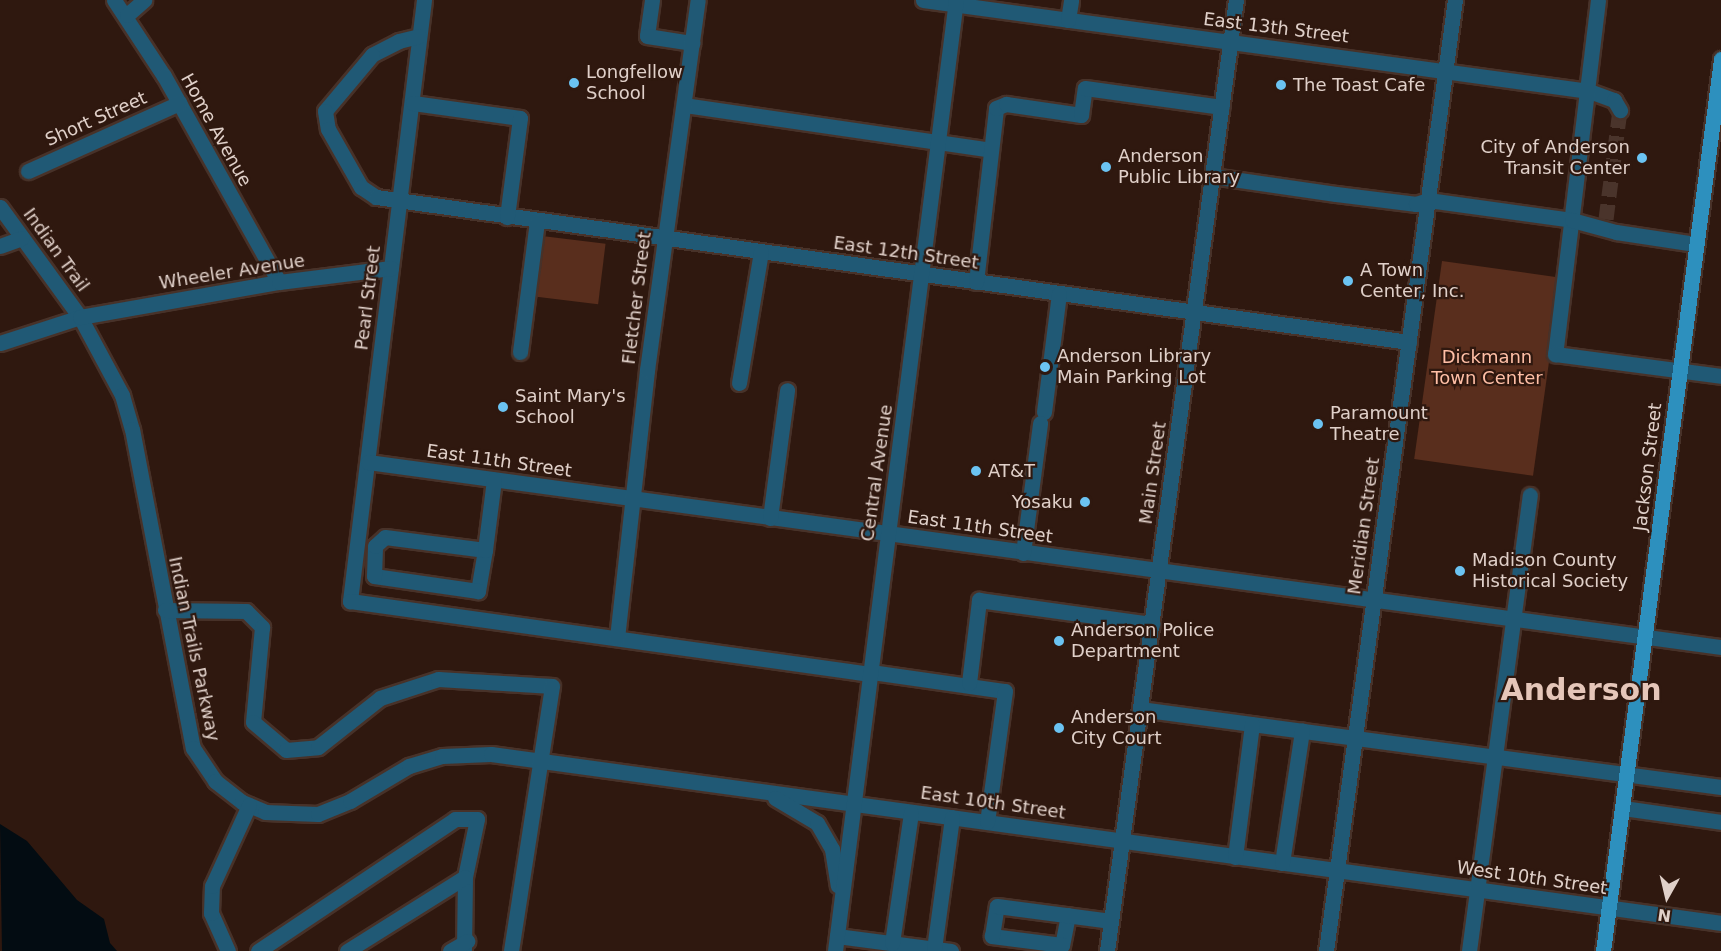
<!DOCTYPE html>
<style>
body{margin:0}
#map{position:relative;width:1721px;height:951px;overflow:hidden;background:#2f180f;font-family:"DejaVu Sans",sans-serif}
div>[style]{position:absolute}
.green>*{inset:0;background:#592e1d;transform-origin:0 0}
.water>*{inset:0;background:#030c12}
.minor-tunnel>*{height:15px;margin-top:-7.5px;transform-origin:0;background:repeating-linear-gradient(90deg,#4a342b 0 15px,transparent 0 23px)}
.roads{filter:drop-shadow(2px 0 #483229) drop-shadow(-2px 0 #483229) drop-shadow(0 2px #483229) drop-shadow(0 -2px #483229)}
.minor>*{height:15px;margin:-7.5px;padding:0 7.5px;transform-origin:7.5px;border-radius:7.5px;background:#205975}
.major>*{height:15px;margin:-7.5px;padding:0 7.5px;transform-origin:7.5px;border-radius:7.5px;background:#2d90be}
.dots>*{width:16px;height:16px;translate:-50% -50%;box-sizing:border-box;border:3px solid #2f180f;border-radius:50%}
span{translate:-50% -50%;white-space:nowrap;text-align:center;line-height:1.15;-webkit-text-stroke:4.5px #2f180f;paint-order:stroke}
.street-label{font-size:18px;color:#e0d0c9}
.poi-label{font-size:18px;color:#e0d0c9}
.left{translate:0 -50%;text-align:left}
.right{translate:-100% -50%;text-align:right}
.park-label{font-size:18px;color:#ffbfa6}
.town-label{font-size:30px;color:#e5c6b9;font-weight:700}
.north{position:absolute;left:1637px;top:867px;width:60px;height:60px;-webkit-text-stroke:4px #2f180f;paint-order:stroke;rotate:188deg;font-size:16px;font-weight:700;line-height:24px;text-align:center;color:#e0d0c9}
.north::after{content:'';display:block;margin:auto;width:21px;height:27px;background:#e0d0c9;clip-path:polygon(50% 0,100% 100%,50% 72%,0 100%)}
</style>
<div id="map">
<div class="green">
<i style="left:542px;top:236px;width:64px;height:61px;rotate:7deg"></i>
<i style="left:1442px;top:261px;width:120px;height:200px;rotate:8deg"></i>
</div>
<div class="water">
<i style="clip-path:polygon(0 824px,27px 841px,77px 900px,104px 919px,110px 943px,117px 951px,2px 951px)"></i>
</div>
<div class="minor-tunnel">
<i style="left:1606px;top:219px;width:110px;rotate:-82.7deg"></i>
</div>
<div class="roads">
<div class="minor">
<i style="left:114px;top:0;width:91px;rotate:56.7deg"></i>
<i style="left:164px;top:76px;width:236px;rotate:60.8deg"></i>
<i style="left:424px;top:0;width:606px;rotate:97.02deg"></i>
<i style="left:350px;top:601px;width:525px;rotate:7.99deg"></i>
<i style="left:652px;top:0;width:36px;rotate:98deg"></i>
<i style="left:647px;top:36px;width:46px;rotate:8.8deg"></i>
<i style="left:923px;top:0;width:672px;rotate:7.78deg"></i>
<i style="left:1589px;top:91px;width:27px;rotate:20deg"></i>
<i style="left:1614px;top:100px;width:12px;rotate:59deg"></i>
<i style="left:1598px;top:0;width:357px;rotate:96.9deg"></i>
<i style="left:1555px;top:354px;width:167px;rotate:7.5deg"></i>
<i style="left:127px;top:15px;width:23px;rotate:-41deg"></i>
<i style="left:1068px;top:20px;width:20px;rotate:-81deg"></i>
<i style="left:419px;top:36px;width:21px;rotate:166deg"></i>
<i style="left:399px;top:41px;width:30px;rotate:153deg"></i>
<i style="left:372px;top:55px;width:73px;rotate:130deg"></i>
<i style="left:325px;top:111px;width:18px;rotate:81deg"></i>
<i style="left:328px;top:129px;width:67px;rotate:60.4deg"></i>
<i style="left:361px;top:187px;width:18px;rotate:34deg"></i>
<i style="left:376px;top:197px;width:1043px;rotate:7.99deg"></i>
<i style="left:413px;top:103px;width:108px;rotate:8deg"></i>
<i style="left:520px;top:118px;width:100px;rotate:97.5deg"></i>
<i style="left:684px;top:105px;width:310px;rotate:8.3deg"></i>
<i style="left:28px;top:171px;width:166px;rotate:-24.2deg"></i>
<i style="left:1212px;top:176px;width:125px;rotate:8.3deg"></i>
<i style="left:1336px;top:194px;width:81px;rotate:7.1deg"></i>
<i style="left:1416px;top:204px;width:13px;rotate:-18deg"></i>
<i style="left:1428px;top:200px;width:145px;rotate:7.9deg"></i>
<i style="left:1572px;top:220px;width:46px;rotate:15.3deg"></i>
<i style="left:1616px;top:232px;width:80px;rotate:8.6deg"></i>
<i style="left:0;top:207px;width:136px;rotate:54deg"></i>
<i style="left:80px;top:317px;width:89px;rotate:61.7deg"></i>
<i style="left:122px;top:395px;width:35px;rotate:74deg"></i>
<i style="left:132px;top:429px;width:325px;rotate:79.2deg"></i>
<i style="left:193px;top:748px;width:40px;rotate:56deg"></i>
<i style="left:215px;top:781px;width:34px;rotate:38deg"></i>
<i style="left:242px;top:802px;width:25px;rotate:23deg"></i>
<i style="left:265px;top:812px;width:53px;rotate:2.2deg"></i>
<i style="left:318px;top:814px;width:35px;rotate:-22deg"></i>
<i style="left:350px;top:801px;width:69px;rotate:-30.7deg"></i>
<i style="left:409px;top:766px;width:34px;rotate:-17deg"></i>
<i style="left:442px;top:756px;width:49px;rotate:-2.3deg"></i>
<i style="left:491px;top:754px;width:1242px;rotate:7.82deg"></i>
<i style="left:0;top:246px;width:23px;rotate:-20deg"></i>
<i style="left:976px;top:282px;width:175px;rotate:-83.4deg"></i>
<i style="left:996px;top:108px;width:11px;rotate:-22deg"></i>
<i style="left:1006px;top:104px;width:76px;rotate:8.3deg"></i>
<i style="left:1081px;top:115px;width:27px;rotate:-82deg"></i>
<i style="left:1085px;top:88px;width:138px;rotate:7.9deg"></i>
<i style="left:0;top:343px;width:84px;rotate:-18deg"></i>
<i style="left:80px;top:317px;width:202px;rotate:-10deg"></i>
<i style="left:279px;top:282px;width:113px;rotate:-7.1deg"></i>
<i style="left:520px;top:352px;width:132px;rotate:-82.6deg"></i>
<i style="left:739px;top:383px;width:133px;rotate:-80.5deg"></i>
<i style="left:1044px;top:412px;width:119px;rotate:-82.8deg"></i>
<i style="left:368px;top:462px;width:1366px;rotate:7.79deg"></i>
<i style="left:770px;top:518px;width:129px;rotate:-82.4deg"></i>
<i style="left:485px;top:550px;width:42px;rotate:99.7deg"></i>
<i style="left:478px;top:591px;width:105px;rotate:-171.8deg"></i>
<i style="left:374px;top:576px;width:30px;rotate:-88deg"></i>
<i style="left:375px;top:546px;width:13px;rotate:-42deg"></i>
<i style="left:385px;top:537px;width:101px;rotate:7.4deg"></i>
<i style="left:485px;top:550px;width:71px;rotate:-82.7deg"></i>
<i style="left:1023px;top:553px;width:131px;rotate:-82.5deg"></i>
<i style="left:165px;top:610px;width:81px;rotate:0.7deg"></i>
<i style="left:246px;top:611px;width:23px;rotate:45deg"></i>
<i style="left:262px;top:627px;width:95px;rotate:95.4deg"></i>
<i style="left:253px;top:722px;width:43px;rotate:40.3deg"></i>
<i style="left:286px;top:750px;width:32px;rotate:-5deg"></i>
<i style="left:318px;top:747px;width:79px;rotate:-38.3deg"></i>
<i style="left:380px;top:698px;width:61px;rotate:-18.1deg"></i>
<i style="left:438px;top:679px;width:114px;rotate:3.5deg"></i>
<i style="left:552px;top:686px;width:268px;rotate:98.8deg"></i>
<i style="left:617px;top:638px;width:270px;rotate:-83.6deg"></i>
<i style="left:647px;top:370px;width:373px;rotate:-82.2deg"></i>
<i style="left:871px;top:672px;width:135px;rotate:8.1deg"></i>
<i style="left:1005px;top:691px;width:132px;rotate:97.8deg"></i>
<i style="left:969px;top:683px;width:84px;rotate:-83.1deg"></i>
<i style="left:979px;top:600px;width:175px;rotate:7.9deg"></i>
<i style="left:1140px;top:709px;width:586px;rotate:7.65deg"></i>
<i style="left:775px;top:798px;width:49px;rotate:30.8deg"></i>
<i style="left:817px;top:823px;width:30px;rotate:60deg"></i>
<i style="left:832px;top:849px;width:37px;rotate:81deg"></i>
<i style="left:1623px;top:808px;width:99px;rotate:8.1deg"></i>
<i style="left:1235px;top:857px;width:134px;rotate:-82.7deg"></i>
<i style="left:1282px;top:863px;width:134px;rotate:-81.4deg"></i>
<i style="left:1068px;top:915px;width:31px;rotate:101deg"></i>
<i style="left:1062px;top:945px;width:71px;rotate:-172.7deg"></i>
<i style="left:992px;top:936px;width:30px;rotate:-81deg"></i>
<i style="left:997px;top:906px;width:115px;rotate:7.5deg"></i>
<i style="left:837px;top:936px;width:115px;rotate:7.5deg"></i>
<i style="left:892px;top:943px;width:132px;rotate:-81.7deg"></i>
<i style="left:934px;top:949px;width:133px;rotate:-82.2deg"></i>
<i style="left:228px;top:951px;width:42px;rotate:-114.1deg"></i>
<i style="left:211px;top:913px;width:27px;rotate:-88deg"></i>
<i style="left:212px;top:886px;width:89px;rotate:-65.4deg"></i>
<i style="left:258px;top:951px;width:237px;rotate:-33.8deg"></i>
<i style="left:455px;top:819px;width:22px"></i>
<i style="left:477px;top:819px;width:59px;rotate:101.7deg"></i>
<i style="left:465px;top:877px;width:74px;rotate:90.8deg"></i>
<i style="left:347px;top:951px;width:139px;rotate:-32.1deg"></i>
<i style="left:450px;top:951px;width:20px;rotate:-30deg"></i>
<i style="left:835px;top:951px;width:959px;rotate:-82.75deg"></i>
<i style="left:1107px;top:951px;width:960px;rotate:-82.28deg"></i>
<i style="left:1326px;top:951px;width:960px;rotate:-82.28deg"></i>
<i style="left:1469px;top:951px;width:460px;rotate:-82.4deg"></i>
</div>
<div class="major">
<i style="left:1603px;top:951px;width:900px;rotate:-82.46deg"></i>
</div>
</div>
<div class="dots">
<i style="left:574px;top:83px;background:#6bc3f2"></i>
<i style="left:1281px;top:85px;background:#6bc3f2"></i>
<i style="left:1642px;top:158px;background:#6bc3f2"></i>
<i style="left:1106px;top:167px;background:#6bc3f2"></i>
<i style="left:1348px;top:281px;background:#6bc3f2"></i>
<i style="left:1045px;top:367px;background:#6bc3f2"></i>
<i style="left:503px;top:407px;background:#6bc3f2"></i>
<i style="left:1318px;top:424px;background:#6bc3f2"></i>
<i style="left:976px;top:471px;background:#6bc3f2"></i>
<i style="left:1085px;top:502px;background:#6bc3f2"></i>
<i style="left:1460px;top:571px;background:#6bc3f2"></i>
<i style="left:1059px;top:641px;background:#6bc3f2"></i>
<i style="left:1059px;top:728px;background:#6bc3f2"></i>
</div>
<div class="street-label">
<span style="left:1276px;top:28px;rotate:7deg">East 13th Street</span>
<span style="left:96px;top:119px;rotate:-24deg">Short Street</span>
<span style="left:216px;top:130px;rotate:61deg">Home Avenue</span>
<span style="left:56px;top:250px;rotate:54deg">Indian Trail</span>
<span style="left:906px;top:253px;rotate:8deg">East 12th Street</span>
<span style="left:232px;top:272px;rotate:-9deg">Wheeler Avenue</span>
<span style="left:368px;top:298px;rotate:-83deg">Pearl Street</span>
<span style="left:637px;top:298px;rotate:-83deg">Fletcher Street</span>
<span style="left:499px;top:461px;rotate:8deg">East 11th Street</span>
<span style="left:1648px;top:467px;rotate:-83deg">Jackson Street</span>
<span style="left:877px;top:473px;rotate:-82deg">Central Avenue</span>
<span style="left:1153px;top:473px;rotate:-82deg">Main Street</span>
<span style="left:1364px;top:526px;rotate:-82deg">Meridian Street</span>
<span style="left:980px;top:527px;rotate:8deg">East 11th Street</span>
<span style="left:194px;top:649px;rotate:78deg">Indian Trails Parkway</span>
<span style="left:993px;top:803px;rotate:8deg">East 10th Street</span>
<span style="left:1532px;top:878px;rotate:8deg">West 10th Street</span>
</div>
<div class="poi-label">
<span class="left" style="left:586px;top:83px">Longfellow<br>School</span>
<span class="left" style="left:1293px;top:85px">The Toast Cafe</span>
<span class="right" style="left:1630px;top:158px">City of Anderson<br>Transit Center</span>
<span class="left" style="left:1118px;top:167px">Anderson<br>Public Library</span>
<span class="left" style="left:1360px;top:281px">A Town<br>Center, Inc.</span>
<span class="left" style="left:1057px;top:367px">Anderson Library<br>Main Parking Lot</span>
<span class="left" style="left:515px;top:407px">Saint Mary's<br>School</span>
<span class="left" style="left:1330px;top:424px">Paramount<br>Theatre</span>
<span class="left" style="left:988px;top:471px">AT&amp;T</span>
<span class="right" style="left:1073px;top:502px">Yosaku</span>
<span class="left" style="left:1472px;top:571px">Madison County<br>Historical Society</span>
<span class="left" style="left:1071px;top:641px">Anderson Police<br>Department</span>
<span class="left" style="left:1071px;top:728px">Anderson<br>City Court</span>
</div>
<div class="park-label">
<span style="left:1487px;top:368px">Dickmann<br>Town Center</span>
</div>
<div class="town-label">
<span style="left:1581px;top:690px">Anderson</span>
</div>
<div class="north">N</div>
</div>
